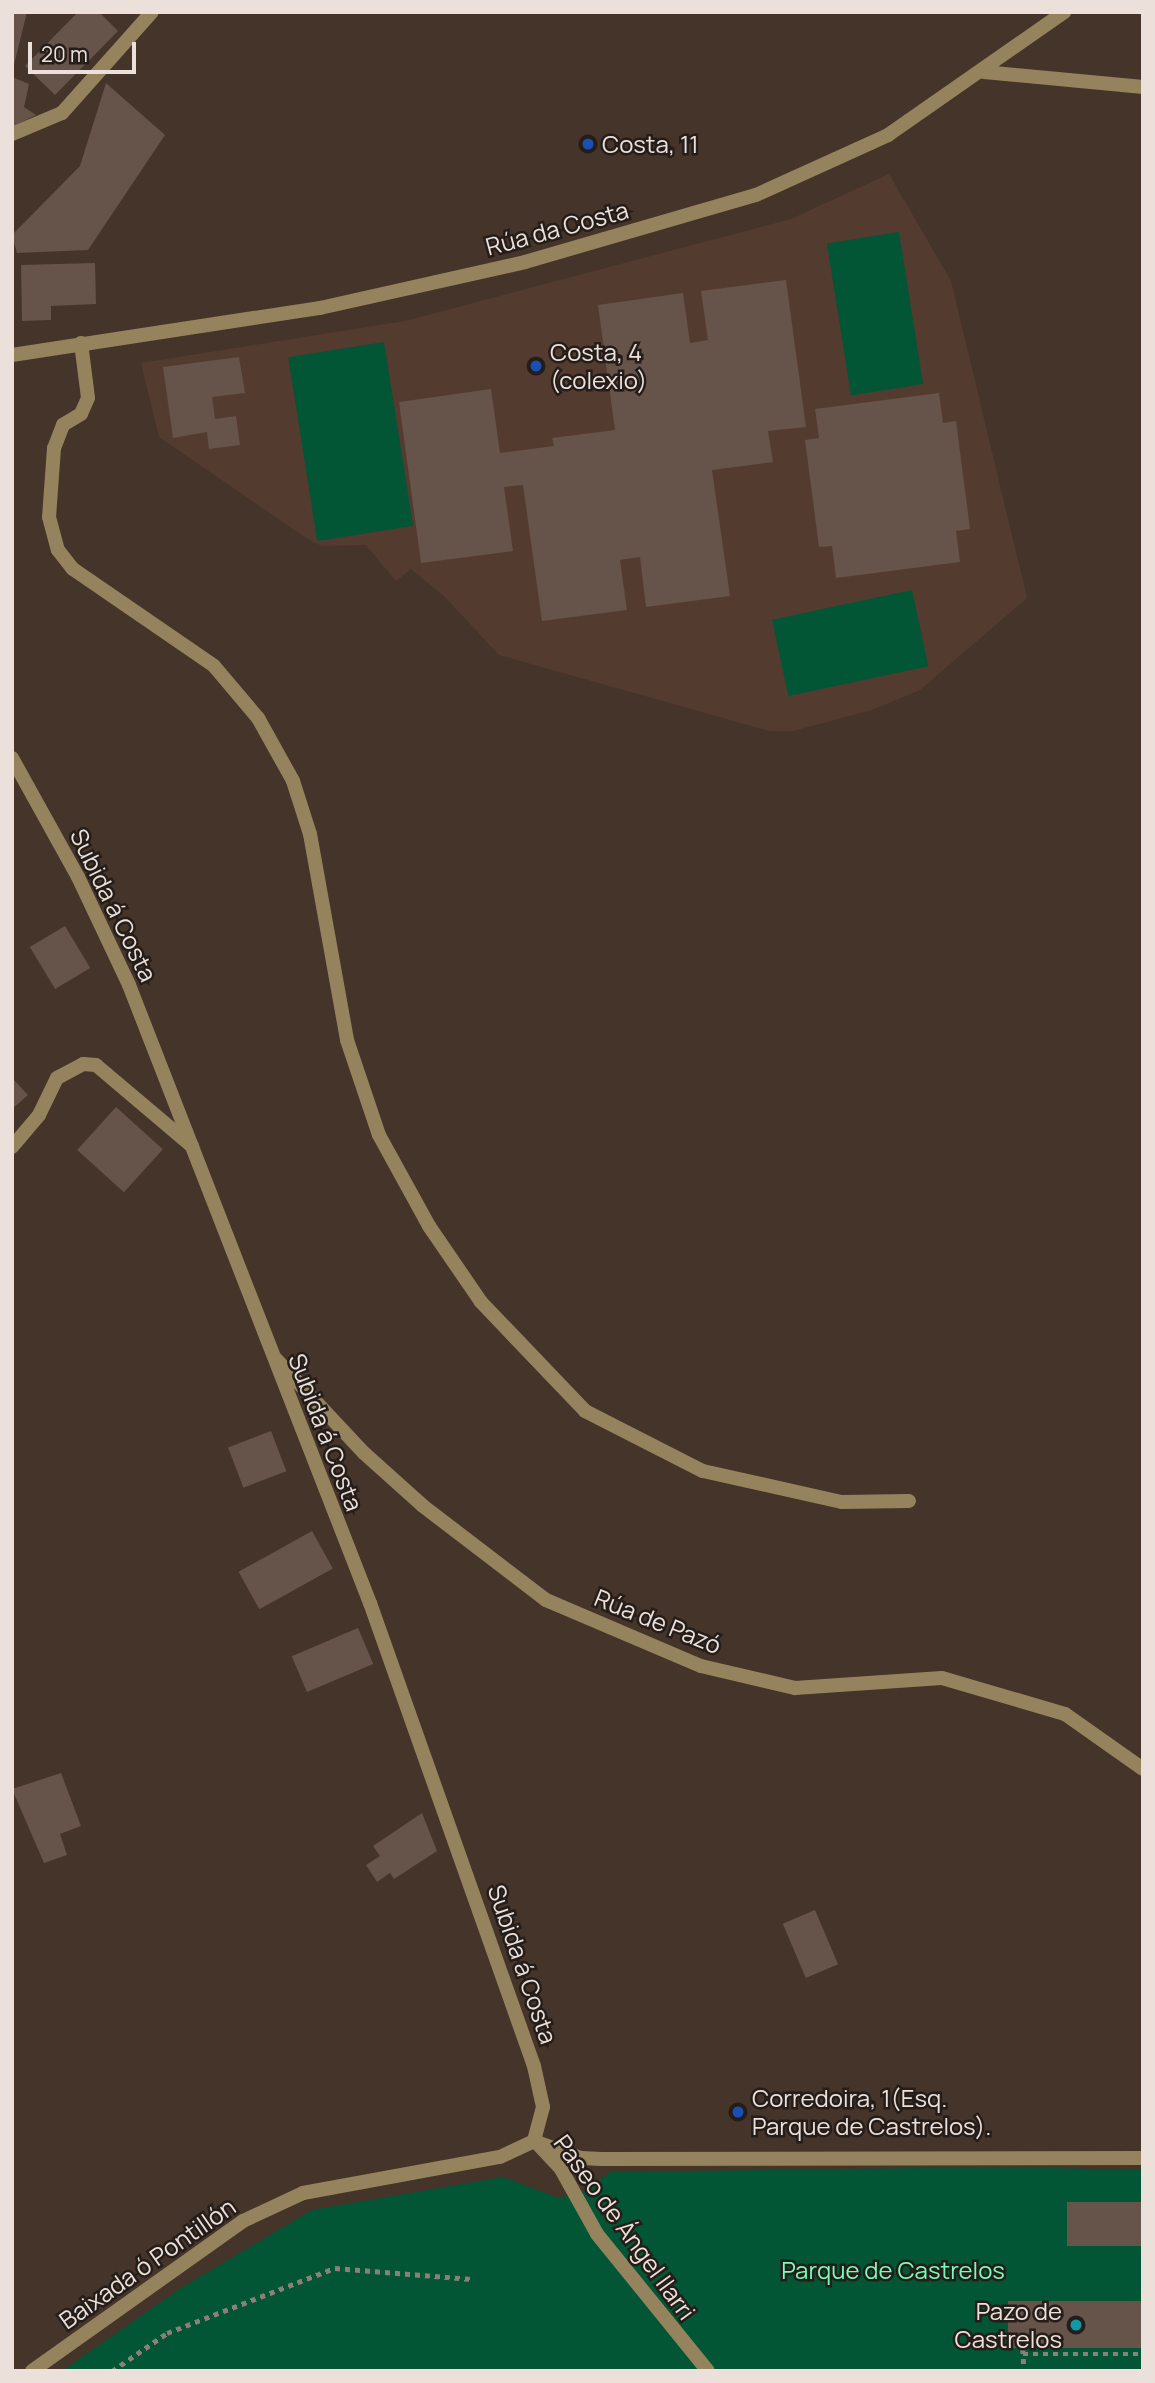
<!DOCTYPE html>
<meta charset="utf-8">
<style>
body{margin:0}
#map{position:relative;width:1155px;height:2383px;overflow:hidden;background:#45342a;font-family:Manrope,sans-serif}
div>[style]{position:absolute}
.built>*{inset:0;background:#533c2f}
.green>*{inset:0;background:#025535;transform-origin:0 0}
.building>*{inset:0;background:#665349;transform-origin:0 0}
.path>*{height:4.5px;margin-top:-2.25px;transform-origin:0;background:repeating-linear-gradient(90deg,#8d7f77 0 5px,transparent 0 10px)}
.service>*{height:14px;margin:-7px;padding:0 7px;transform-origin:7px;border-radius:7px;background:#95835e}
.minor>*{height:14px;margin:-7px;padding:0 7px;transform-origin:7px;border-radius:7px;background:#95835e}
.dots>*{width:19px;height:19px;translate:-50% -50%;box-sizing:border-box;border:4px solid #251d19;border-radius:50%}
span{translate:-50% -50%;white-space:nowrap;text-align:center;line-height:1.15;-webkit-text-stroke:5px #251d19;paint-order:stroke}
.poi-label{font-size:24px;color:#ebe0da}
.left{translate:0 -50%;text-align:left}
.right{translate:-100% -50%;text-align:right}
.street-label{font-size:24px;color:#ebe0da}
.park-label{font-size:24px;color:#75fdb9}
.frame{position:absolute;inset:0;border:14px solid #ebe0da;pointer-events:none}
.scale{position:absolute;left:28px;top:42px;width:108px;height:32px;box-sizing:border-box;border:4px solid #ebe0da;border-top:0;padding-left:9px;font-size:21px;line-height:24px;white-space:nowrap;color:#ebe0da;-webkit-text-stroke:5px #251d19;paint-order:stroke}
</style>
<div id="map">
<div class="built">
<i style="clip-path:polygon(889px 174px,951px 281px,1027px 598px,920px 690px,872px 710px,793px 731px,769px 731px,499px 655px,445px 597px,411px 569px,396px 581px,366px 545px,322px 546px,309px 540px,159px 437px,141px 363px,405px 321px,791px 219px)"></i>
</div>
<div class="green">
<i style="left:899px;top:232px;width:154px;height:73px;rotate:81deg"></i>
<i style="left:384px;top:342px;width:186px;height:97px;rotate:81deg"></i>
<i style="left:912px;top:590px;width:78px;height:143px;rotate:78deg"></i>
<i style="clip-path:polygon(1003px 2167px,1143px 2170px,1143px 2371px,62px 2371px,181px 2288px,312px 2210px,503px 2177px,559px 2198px,589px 2189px,610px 2172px)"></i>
</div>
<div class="building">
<i style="clip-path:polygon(12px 12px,27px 12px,13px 69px,12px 69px)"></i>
<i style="clip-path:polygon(78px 12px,99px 12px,118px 31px,55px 95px,25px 66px)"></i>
<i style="clip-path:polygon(12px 77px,29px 84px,24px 107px,36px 115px,12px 127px)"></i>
<i style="clip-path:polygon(106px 83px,165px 135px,88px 250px,17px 253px,12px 235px,80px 166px)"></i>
<i style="clip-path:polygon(95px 263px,96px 304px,51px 306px,51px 320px,22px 321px,21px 265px)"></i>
<i style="clip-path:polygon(786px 280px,806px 427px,768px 431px,773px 462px,712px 470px,730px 596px,646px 607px,640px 557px,620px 560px,627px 610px,542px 621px,523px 485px,504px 487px,513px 551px,421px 563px,399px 402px,491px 389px,500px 453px,554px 446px,552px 438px,615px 430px,598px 305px,683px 293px,690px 343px,708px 340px,701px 291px)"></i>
<i style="clip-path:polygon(239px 357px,245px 393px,212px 397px,215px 419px,236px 416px,240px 445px,209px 449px,207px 432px,173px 438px,163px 367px)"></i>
<i style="clip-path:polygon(939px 393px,943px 423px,956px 421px,970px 529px,956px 531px,960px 562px,836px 578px,832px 546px,819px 547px,805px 440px,819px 438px,815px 409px)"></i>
<i style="left:65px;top:926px;width:49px;height:41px;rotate:59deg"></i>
<i style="clip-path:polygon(12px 1078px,28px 1095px,12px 1109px)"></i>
<i style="left:116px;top:1107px;width:63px;height:58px;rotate:42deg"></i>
<i style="left:271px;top:1431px;width:43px;height:46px;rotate:69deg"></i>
<i style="left:312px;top:1531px;width:43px;height:84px;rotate:61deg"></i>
<i style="left:358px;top:1628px;width:39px;height:72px;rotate:67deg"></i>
<i style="clip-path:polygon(61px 1773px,81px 1826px,60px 1834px,67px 1855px,44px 1863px,12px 1789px)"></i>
<i style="clip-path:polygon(422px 1813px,437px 1851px,394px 1879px,390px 1873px,377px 1882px,366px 1865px,380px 1856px,373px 1846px)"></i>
<i style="left:815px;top:1910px;width:59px;height:35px;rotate:67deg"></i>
<i style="left:1143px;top:2202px;width:44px;height:76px;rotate:90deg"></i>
<i style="left:1143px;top:2301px;width:47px;height:135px;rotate:90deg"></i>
</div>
<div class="path">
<i style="left:1023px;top:2349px;width:22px;rotate:87deg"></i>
<i style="left:1023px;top:2354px;width:120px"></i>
<i style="left:112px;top:2371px;width:67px;rotate:-34.6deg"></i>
<i style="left:167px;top:2333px;width:180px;rotate:-21.2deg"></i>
<i style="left:335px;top:2268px;width:137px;rotate:4.6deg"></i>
</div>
<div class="service">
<i style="left:535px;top:2141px;width:38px;rotate:47deg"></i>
<i style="left:561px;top:2169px;width:74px;rotate:61deg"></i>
<i style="left:597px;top:2234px;width:176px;rotate:51deg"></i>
</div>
<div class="minor">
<i style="left:984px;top:72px;width:160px;rotate:5.4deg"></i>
<i style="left:12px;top:134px;width:54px;rotate:-22.8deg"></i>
<i style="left:62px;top:113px;width:135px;rotate:-48.3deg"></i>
<i style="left:81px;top:343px;width:55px;rotate:82.7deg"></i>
<i style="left:88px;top:398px;width:17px;rotate:114deg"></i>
<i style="left:81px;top:414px;width:21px;rotate:149deg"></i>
<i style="left:63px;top:425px;width:25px;rotate:111deg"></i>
<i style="left:54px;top:448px;width:69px;rotate:94.1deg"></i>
<i style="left:49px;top:517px;width:34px;rotate:75deg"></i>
<i style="left:58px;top:550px;width:24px;rotate:52deg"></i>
<i style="left:73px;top:569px;width:171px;rotate:34.5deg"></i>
<i style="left:214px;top:666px;width:68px;rotate:49.8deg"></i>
<i style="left:258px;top:718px;width:72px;rotate:60.9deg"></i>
<i style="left:293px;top:781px;width:56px;rotate:72.2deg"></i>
<i style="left:310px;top:834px;width:209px;rotate:79.8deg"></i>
<i style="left:347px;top:1040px;width:100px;rotate:71.4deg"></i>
<i style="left:379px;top:1135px;width:104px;rotate:61.2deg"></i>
<i style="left:429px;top:1226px;width:92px;rotate:55.6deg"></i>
<i style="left:481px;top:1302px;width:151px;rotate:46.3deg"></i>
<i style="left:585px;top:1411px;width:132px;rotate:27deg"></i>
<i style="left:703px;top:1471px;width:142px;rotate:12.6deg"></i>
<i style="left:842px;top:1502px;width:67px;rotate:-0.9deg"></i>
<i style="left:12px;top:355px;width:312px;rotate:-8.7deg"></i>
<i style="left:320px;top:308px;width:210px;rotate:-12.6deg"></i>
<i style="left:525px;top:262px;width:241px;rotate:-16.2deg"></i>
<i style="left:756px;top:195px;width:145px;rotate:-24.4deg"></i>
<i style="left:888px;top:135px;width:215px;rotate:-34.9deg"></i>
<i style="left:12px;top:758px;width:136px;rotate:61deg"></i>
<i style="left:78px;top:877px;width:119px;rotate:64.7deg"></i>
<i style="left:129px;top:985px;width:663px;rotate:68.7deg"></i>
<i style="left:370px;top:1603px;width:491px;rotate:70.5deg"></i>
<i style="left:534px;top:2066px;width:42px;rotate:77.6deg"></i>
<i style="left:543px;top:2107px;width:35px;rotate:105deg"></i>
<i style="left:12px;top:1147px;width:42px;rotate:-49.8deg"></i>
<i style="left:39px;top:1115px;width:41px;rotate:-64.1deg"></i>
<i style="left:57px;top:1078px;width:30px;rotate:-28deg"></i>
<i style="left:83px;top:1064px;width:13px;rotate:4deg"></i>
<i style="left:96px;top:1065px;width:126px;rotate:40.2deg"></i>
<i style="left:276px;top:1359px;width:129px;rotate:46.9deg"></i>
<i style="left:364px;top:1453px;width:79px;rotate:41.9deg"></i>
<i style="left:423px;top:1506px;width:155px;rotate:37.4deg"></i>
<i style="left:546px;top:1600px;width:168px;rotate:23.1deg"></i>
<i style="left:701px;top:1666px;width:97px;rotate:13.2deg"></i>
<i style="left:795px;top:1688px;width:147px;rotate:-3.9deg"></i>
<i style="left:942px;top:1678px;width:128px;rotate:16.3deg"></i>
<i style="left:1065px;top:1714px;width:95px;rotate:35.2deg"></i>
<i style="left:534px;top:2141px;width:50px;rotate:19.9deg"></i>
<i style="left:581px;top:2158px;width:21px;rotate:3deg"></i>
<i style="left:602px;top:2159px;width:541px;rotate:-0.11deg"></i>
<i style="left:32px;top:2371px;width:259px;rotate:-35.4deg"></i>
<i style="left:243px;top:2221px;width:66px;rotate:-25deg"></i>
<i style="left:303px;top:2193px;width:200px;rotate:-10.4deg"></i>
<i style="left:500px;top:2157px;width:38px;rotate:-25deg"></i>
</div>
<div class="dots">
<i style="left:588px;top:144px;background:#1a4fb4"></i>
<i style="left:536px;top:366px;background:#1a4fb4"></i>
<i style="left:738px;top:2112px;background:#1a4fb4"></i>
<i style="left:1076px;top:2325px;background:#0f9aa8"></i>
</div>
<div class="poi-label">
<span class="left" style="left:602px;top:144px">Costa, 11</span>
<span class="left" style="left:550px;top:366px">Costa, 4<br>(colexio)</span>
<span class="left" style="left:752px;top:2112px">Corredoira, 1(Esq.<br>Parque de Castrelos).</span>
<span class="right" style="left:1062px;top:2325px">Pazo de<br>Castrelos</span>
</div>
<div class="street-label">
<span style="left:557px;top:228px;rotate:-15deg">Rúa da Costa</span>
<span style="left:114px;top:905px;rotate:64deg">Subida á Costa</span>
<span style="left:326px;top:1432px;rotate:69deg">Subida á Costa</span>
<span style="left:658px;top:1621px;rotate:22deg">Rúa de Pazó</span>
<span style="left:523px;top:1964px;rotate:71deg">Subida á Costa</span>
<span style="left:625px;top:2227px;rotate:54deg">Paseo de Ángel Ilarri</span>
<span style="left:147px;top:2263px;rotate:-35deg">Baixada ó Pontillón</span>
</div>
<div class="park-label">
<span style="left:893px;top:2270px">Parque de Castrelos</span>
</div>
<div class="frame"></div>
<div class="scale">20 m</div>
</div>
